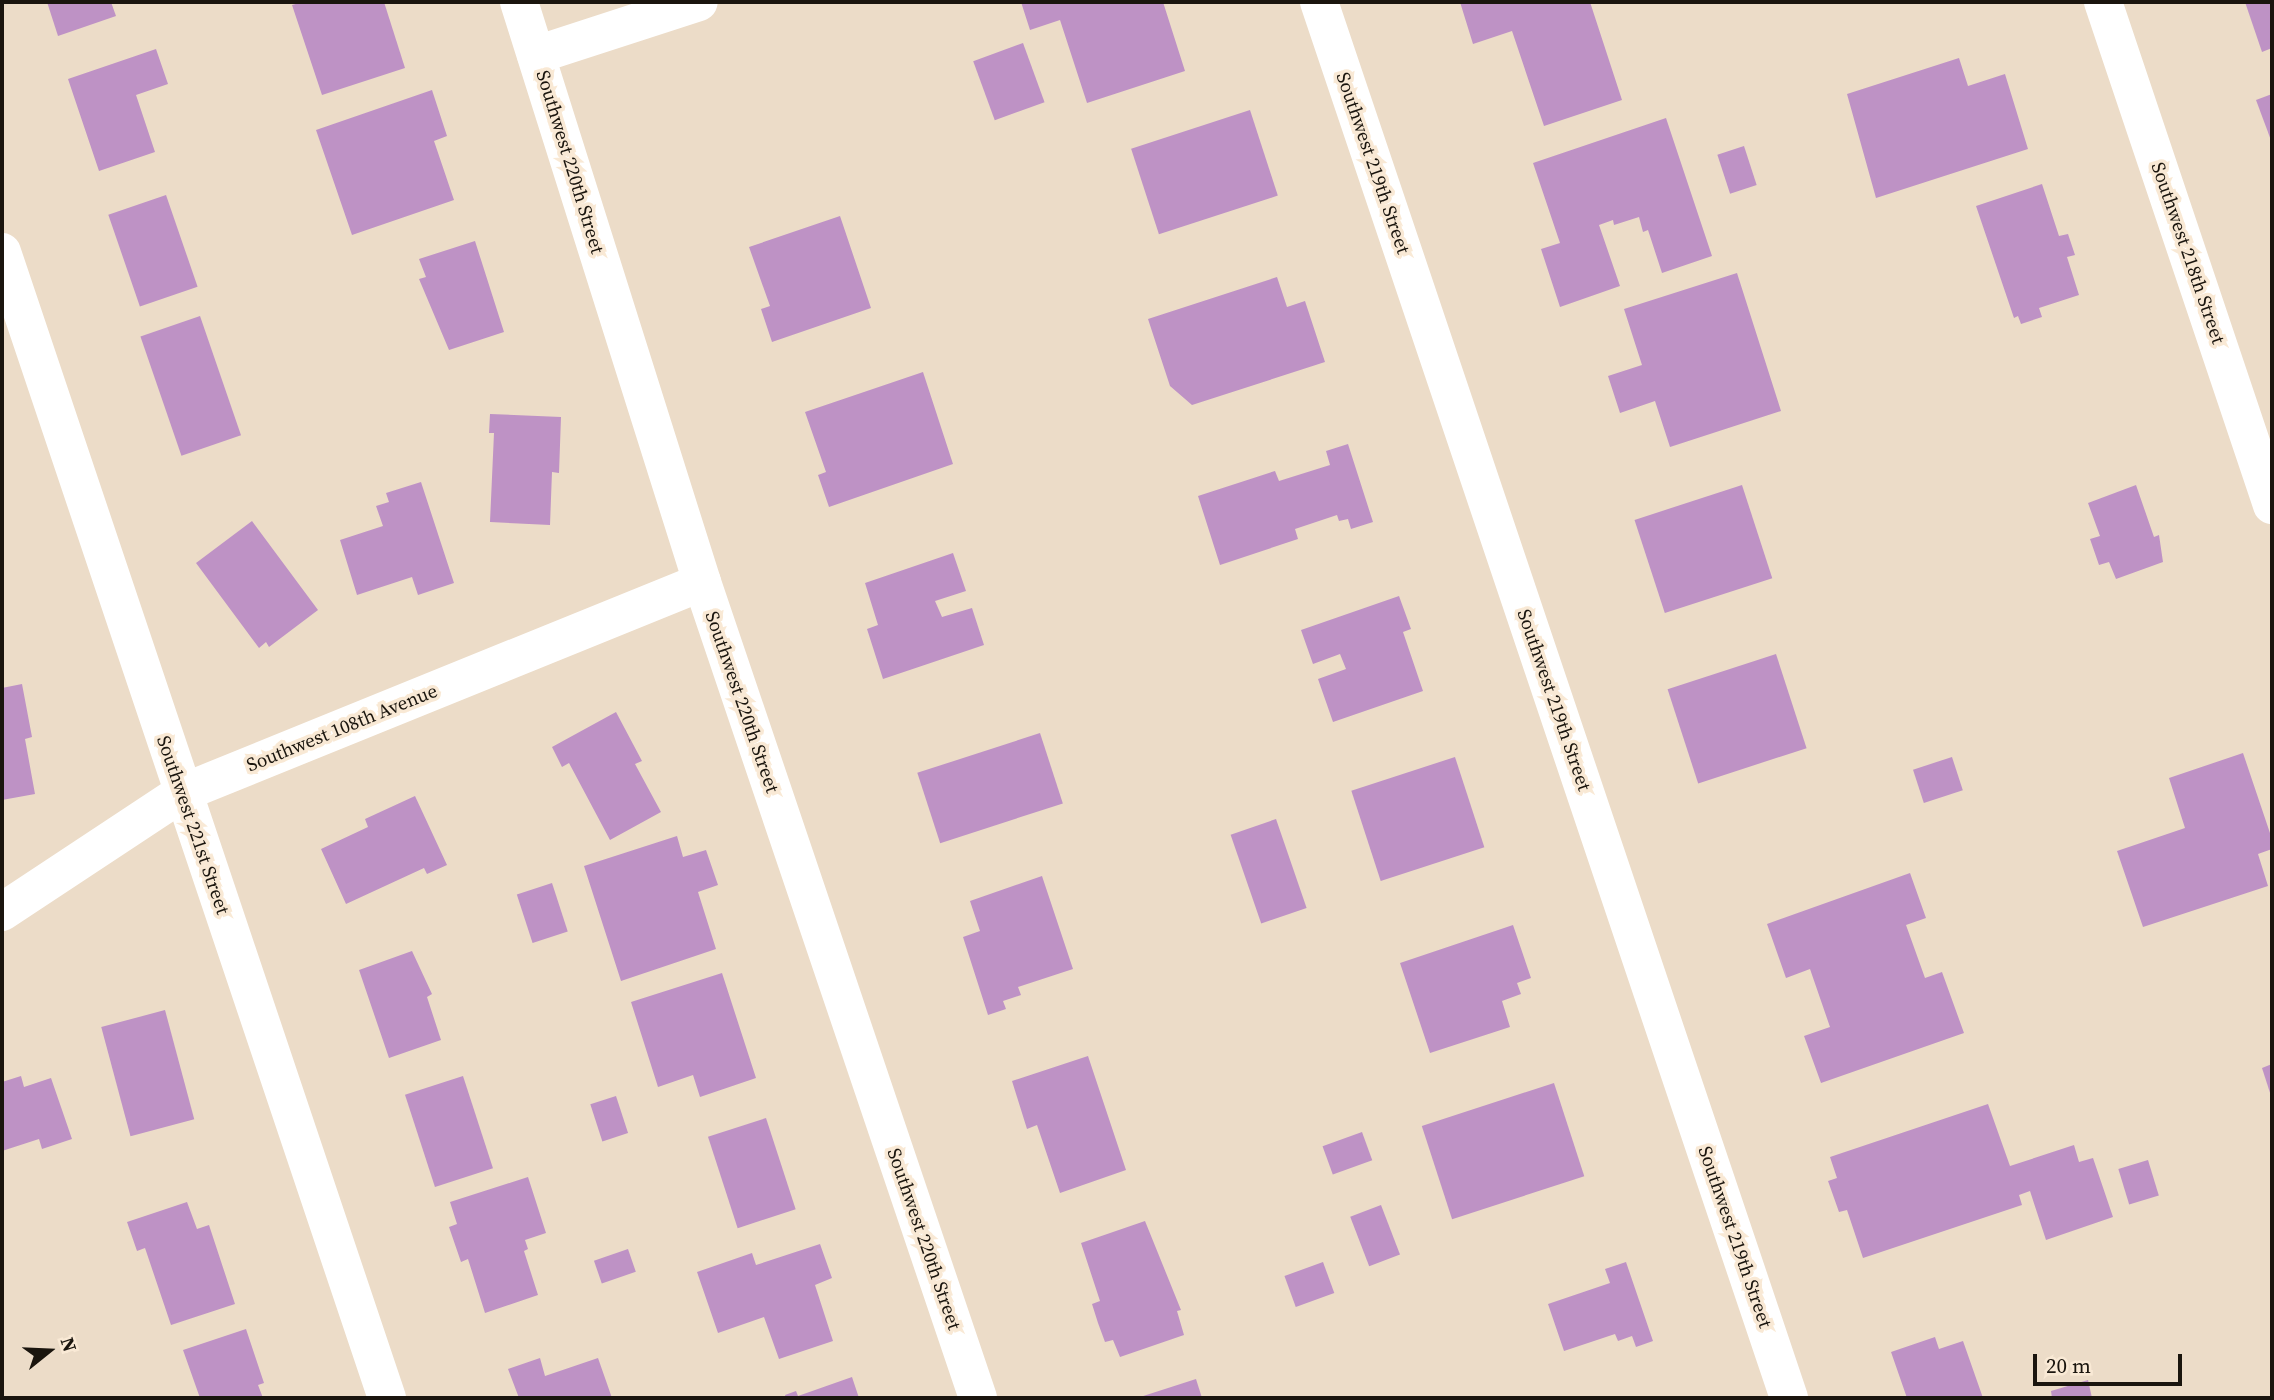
<!DOCTYPE html>
<style>
body{margin:0}
#map{position:relative;width:2274px;height:1400px;overflow:hidden;background:#ecdcc8;font-family:"Source Serif 4",serif}
div>[style]{position:absolute}
.building>*{inset:0;background:#be92c5;transform-origin:0 0}
.minor>*{height:38px;margin:-19px;padding:0 19px;transform-origin:19px;border-radius:19px;background:#fff}
span{translate:-50% -50%;white-space:nowrap;text-align:center;line-height:1.15;-webkit-text-stroke:7px #f9e9d5;paint-order:stroke}
.street-label{font-size:19px;color:#1a150e}
.frame{position:absolute;inset:0;border:4px solid #1a150e;pointer-events:none}
.north{position:absolute;left:14px;top:1316px;width:70px;height:70px;-webkit-text-stroke:5px #f9e9d5;paint-order:stroke;rotate:72deg;font-size:19px;font-weight:700;line-height:28px;text-align:center;color:#1a150e}
.north::after{content:'';display:block;margin:auto;width:24px;height:32px;background:#1a150e;clip-path:polygon(50% 0,100% 100%,50% 72%,0 100%)}
.scale{position:absolute;left:2033px;top:1354px;width:149px;height:32px;box-sizing:border-box;border:4px solid #1a150e;border-top:0;padding-left:9px;font-size:21px;line-height:24px;white-space:nowrap;color:#1a150e;-webkit-text-stroke:5px #f9e9d5;paint-order:stroke}
</style>
<div id="map">
<div class="building">
<i style="clip-path:polygon(47px 2px,111px 2px,116px 16px,58px 36px)"></i>
<i style="clip-path:polygon(303px 2px,384px 2px,405px 68px,322px 95px,292px 5px)"></i>
<i style="clip-path:polygon(1021px 2px,1163px 2px,1185px 71px,1087px 103px,1060px 20px,1030px 30px)"></i>
<i style="clip-path:polygon(1460px 2px,1590px 2px,1622px 100px,1544px 126px,1512px 31px,1473px 44px)"></i>
<i style="clip-path:polygon(2245px 2px,2272px 2px,2272px 48px,2262px 52px)"></i>
<i style="left:1023px;top:43px;width:63px;height:53px;rotate:70deg"></i>
<i style="clip-path:polygon(156px 49px,168px 84px,136px 95px,155px 152px,99px 171px,68px 79px)"></i>
<i style="clip-path:polygon(1959px 58px,1968px 86px,2005px 74px,2028px 149px,1876px 198px,1847px 94px)"></i>
<i style="clip-path:polygon(432px 90px,447px 136px,434px 141px,454px 200px,352px 235px,316px 130px)"></i>
<i style="clip-path:polygon(2272px 94px,2272px 143px,2256px 100px)"></i>
<i style="left:1250px;top:110px;width:90px;height:125px;rotate:72deg"></i>
<i style="clip-path:polygon(1666px 118px,1712px 256px,1662px 273px,1648px 230px,1643px 232px,1639px 217px,1614px 225px,1613px 220px,1599px 225px,1620px 286px,1560px 307px,1541px 249px,1560px 243px,1533px 163px)"></i>
<i style="left:1744px;top:146px;width:41px;height:28px;rotate:72deg"></i>
<i style="clip-path:polygon(2042px 184px,2059px 236px,2068px 234px,2075px 255px,2067px 257px,2079px 295px,2039px 308px,2042px 317px,2021px 324px,2018px 316px,2014px 318px,1976px 206px)"></i>
<i style="left:166px;top:195px;width:97px;height:61px;rotate:71deg"></i>
<i style="clip-path:polygon(840px 216px,871px 308px,772px 342px,761px 309px,770px 306px,749px 247px)"></i>
<i style="clip-path:polygon(475px 241px,504px 332px,449px 350px,419px 279px,426px 277px,419px 259px)"></i>
<i style="clip-path:polygon(1737px 273px,1781px 411px,1670px 447px,1655px 401px,1620px 413px,1608px 376px,1642px 365px,1624px 309px)"></i>
<i style="clip-path:polygon(1277px 277px,1287px 307px,1305px 301px,1325px 362px,1192px 405px,1170px 386px,1148px 319px)"></i>
<i style="left:200px;top:316px;width:126px;height:63px;rotate:71deg"></i>
<i style="clip-path:polygon(923px 372px,953px 464px,829px 507px,818px 475px,826px 472px,805px 412px)"></i>
<i style="clip-path:polygon(490px 414px,561px 417px,559px 473px,552px 472px,550px 525px,490px 522px,494px 433px,489px 433px)"></i>
<i style="clip-path:polygon(1348px 444px,1373px 522px,1351px 529px,1348px 519px,1339px 521px,1337px 515px,1295px 529px,1298px 539px,1220px 565px,1198px 496px,1275px 471px,1279px 481px,1330px 465px,1326px 451px)"></i>
<i style="clip-path:polygon(421px 482px,454px 583px,418px 595px,412px 577px,357px 595px,340px 540px,383px 526px,376px 506px,389px 502px,386px 493px)"></i>
<i style="left:1742px;top:485px;width:98px;height:113px;rotate:72deg"></i>
<i style="clip-path:polygon(2136px 485px,2154px 537px,2159px 535px,2163px 562px,2116px 579px,2109px 562px,2099px 565px,2090px 539px,2100px 536px,2088px 503px)"></i>
<i style="clip-path:polygon(252px 521px,318px 610px,269px 647px,266px 642px,259px 648px,196px 563px)"></i>
<i style="clip-path:polygon(953px 553px,966px 591px,935px 601px,942px 617px,972px 608px,984px 645px,883px 679px,867px 629px,878px 625px,865px 583px)"></i>
<i style="clip-path:polygon(1399px 596px,1411px 629px,1403px 632px,1423px 691px,1333px 722px,1318px 679px,1346px 669px,1340px 654px,1313px 664px,1301px 630px)"></i>
<i style="left:1776px;top:654px;width:99px;height:114px;rotate:72deg"></i>
<i style="clip-path:polygon(22px 684px,32px 737px,25px 739px,35px 794px,2px 800px,2px 688px)"></i>
<i style="clip-path:polygon(616px 712px,642px 761px,635px 764px,661px 812px,610px 840px,569px 763px,562px 767px,552px 747px)"></i>
<i style="left:1040px;top:733px;width:74px;height:129px;rotate:72deg"></i>
<i style="clip-path:polygon(2243px 753px,2272px 839px,2272px 849px,2258px 854px,2268px 886px,2143px 927px,2117px 851px,2185px 828px,2169px 778px)"></i>
<i style="left:1455px;top:757px;width:95px;height:109px;rotate:72deg"></i>
<i style="left:1952px;top:757px;width:35px;height:41px;rotate:72deg"></i>
<i style="clip-path:polygon(415px 796px,447px 865px,427px 874px,424px 868px,346px 904px,321px 849px,368px 827px,365px 819px)"></i>
<i style="left:1276px;top:819px;width:94px;height:48px;rotate:71deg"></i>
<i style="clip-path:polygon(677px 836px,683px 857px,706px 850px,718px 885px,698px 892px,716px 949px,621px 981px,584px 866px)"></i>
<i style="clip-path:polygon(1910px 873px,1926px 918px,1906px 925px,1925px 978px,1942px 972px,1964px 1033px,1821px 1083px,1804px 1036px,1830px 1027px,1810px 969px,1786px 978px,1767px 924px)"></i>
<i style="clip-path:polygon(1042px 876px,1073px 969px,1018px 987px,1021px 995px,1003px 1001px,1006px 1009px,988px 1015px,963px 937px,980px 931px,970px 901px)"></i>
<i style="left:552px;top:883px;width:51px;height:37px;rotate:72deg"></i>
<i style="clip-path:polygon(1513px 925px,1531px 978px,1517px 983px,1521px 994px,1502px 1001px,1510px 1027px,1430px 1053px,1400px 963px)"></i>
<i style="clip-path:polygon(412px 951px,432px 994px,427px 997px,441px 1040px,389px 1058px,359px 970px)"></i>
<i style="clip-path:polygon(722px 973px,756px 1078px,700px 1097px,693px 1075px,658px 1087px,631px 1002px)"></i>
<i style="left:165px;top:1010px;width:113px;height:66px;rotate:75deg"></i>
<i style="clip-path:polygon(1088px 1056px,1126px 1170px,1060px 1193px,1037px 1125px,1027px 1129px,1012px 1081px)"></i>
<i style="clip-path:polygon(2272px 1064px,2272px 1099px,2262px 1068px)"></i>
<i style="clip-path:polygon(21px 1076px,24px 1087px,51px 1078px,72px 1139px,42px 1149px,39px 1139px,2px 1151px,2px 1082px)"></i>
<i style="left:463px;top:1076px;width:97px;height:61px;rotate:72deg"></i>
<i style="left:1554px;top:1083px;width:98px;height:139px;rotate:72deg"></i>
<i style="left:616px;top:1096px;width:39px;height:27px;rotate:72deg"></i>
<i style="clip-path:polygon(1988px 1104px,2010px 1166px,2074px 1145px,2079px 1162px,2093px 1158px,2113px 1217px,2046px 1240px,2030px 1191px,2019px 1195px,2022px 1205px,1863px 1258px,1847px 1210px,1839px 1212px,1828px 1181px,1837px 1178px,1830px 1157px)"></i>
<i style="left:766px;top:1118px;width:96px;height:61px;rotate:72deg"></i>
<i style="left:1362px;top:1132px;width:30px;height:42px;rotate:70deg"></i>
<i style="left:2148px;top:1160px;width:37px;height:31px;rotate:73deg"></i>
<i style="clip-path:polygon(528px 1177px,546px 1233px,525px 1240px,528px 1249px,524px 1251px,538px 1295px,485px 1313px,468px 1259px,461px 1262px,449px 1227px,457px 1224px,450px 1202px)"></i>
<i style="clip-path:polygon(187px 1202px,197px 1229px,209px 1225px,235px 1304px,171px 1325px,145px 1248px,137px 1251px,127px 1222px)"></i>
<i style="left:1381px;top:1205px;width:53px;height:33px;rotate:69deg"></i>
<i style="clip-path:polygon(1145px 1221px,1181px 1310px,1177px 1311px,1184px 1335px,1120px 1357px,1113px 1340px,1105px 1342px,1098px 1323px,1092px 1304px,1100px 1301px,1081px 1243px)"></i>
<i style="clip-path:polygon(820px 1244px,832px 1278px,815px 1285px,833px 1341px,779px 1359px,764px 1317px,718px 1333px,697px 1272px,752px 1253px,756px 1265px)"></i>
<i style="left:628px;top:1249px;width:24px;height:36px;rotate:71deg"></i>
<i style="left:1323px;top:1262px;width:33px;height:41px;rotate:70deg"></i>
<i style="clip-path:polygon(1626px 1262px,1653px 1341px,1636px 1347px,1632px 1336px,1618px 1341px,1615px 1334px,1564px 1351px,1548px 1304px,1610px 1283px,1605px 1269px)"></i>
<i style="clip-path:polygon(246px 1329px,264px 1383px,258px 1385px,263px 1398px,200px 1398px,183px 1350px)"></i>
<i style="clip-path:polygon(1935px 1337px,1939px 1349px,1963px 1341px,1983px 1398px,1907px 1398px,1891px 1352px)"></i>
<i style="clip-path:polygon(540px 1358px,545px 1376px,598px 1358px,612px 1398px,519px 1398px,508px 1369px)"></i>
<i style="clip-path:polygon(852px 1377px,859px 1398px,786px 1398px,785px 1395px,796px 1391px,798px 1396px)"></i>
<i style="clip-path:polygon(1196px 1379px,1202px 1398px,1137px 1398px)"></i>
<i style="clip-path:polygon(2088px 1380px,2092px 1398px,2052px 1398px,2051px 1391px)"></i>
</div>
<div class="minor">
<i style="left:519px;top:2px;width:608px;rotate:72.49deg"></i>
<i style="left:702px;top:582px;width:861px;rotate:71.31deg"></i>
<i style="left:1319px;top:2px;width:1473px;rotate:71.39deg"></i>
<i style="left:2103px;top:2px;width:531px;rotate:71.43deg"></i>
<i style="left:536px;top:55px;width:171px;rotate:-18deg"></i>
<i style="left:2px;top:252px;width:1209px;rotate:71.43deg"></i>
<i style="left:2px;top:912px;width:216px;rotate:-33.5deg"></i>
<i style="left:182px;top:793px;width:561px;rotate:-22.09deg"></i>
</div>
<div class="street-label">
<span style="left:570px;top:162px;rotate:73deg">Southwest 220th Street</span>
<span style="left:1373px;top:163px;rotate:71deg">Southwest 219th Street</span>
<span style="left:2188px;top:253px;rotate:71deg">Southwest 218th Street</span>
<span style="left:1554px;top:700px;rotate:71deg">Southwest 219th Street</span>
<span style="left:742px;top:702px;rotate:71deg">Southwest 220th Street</span>
<span style="left:342px;top:728px;rotate:-22deg">Southwest 108th Avenue</span>
<span style="left:193px;top:825px;rotate:71deg">Southwest 221st Street</span>
<span style="left:1735px;top:1237px;rotate:71deg">Southwest 219th Street</span>
<span style="left:924px;top:1239px;rotate:71deg">Southwest 220th Street</span>
</div>
<div class="frame"></div>
<div class="north">N</div>
<div class="scale">20 m</div>
</div>
